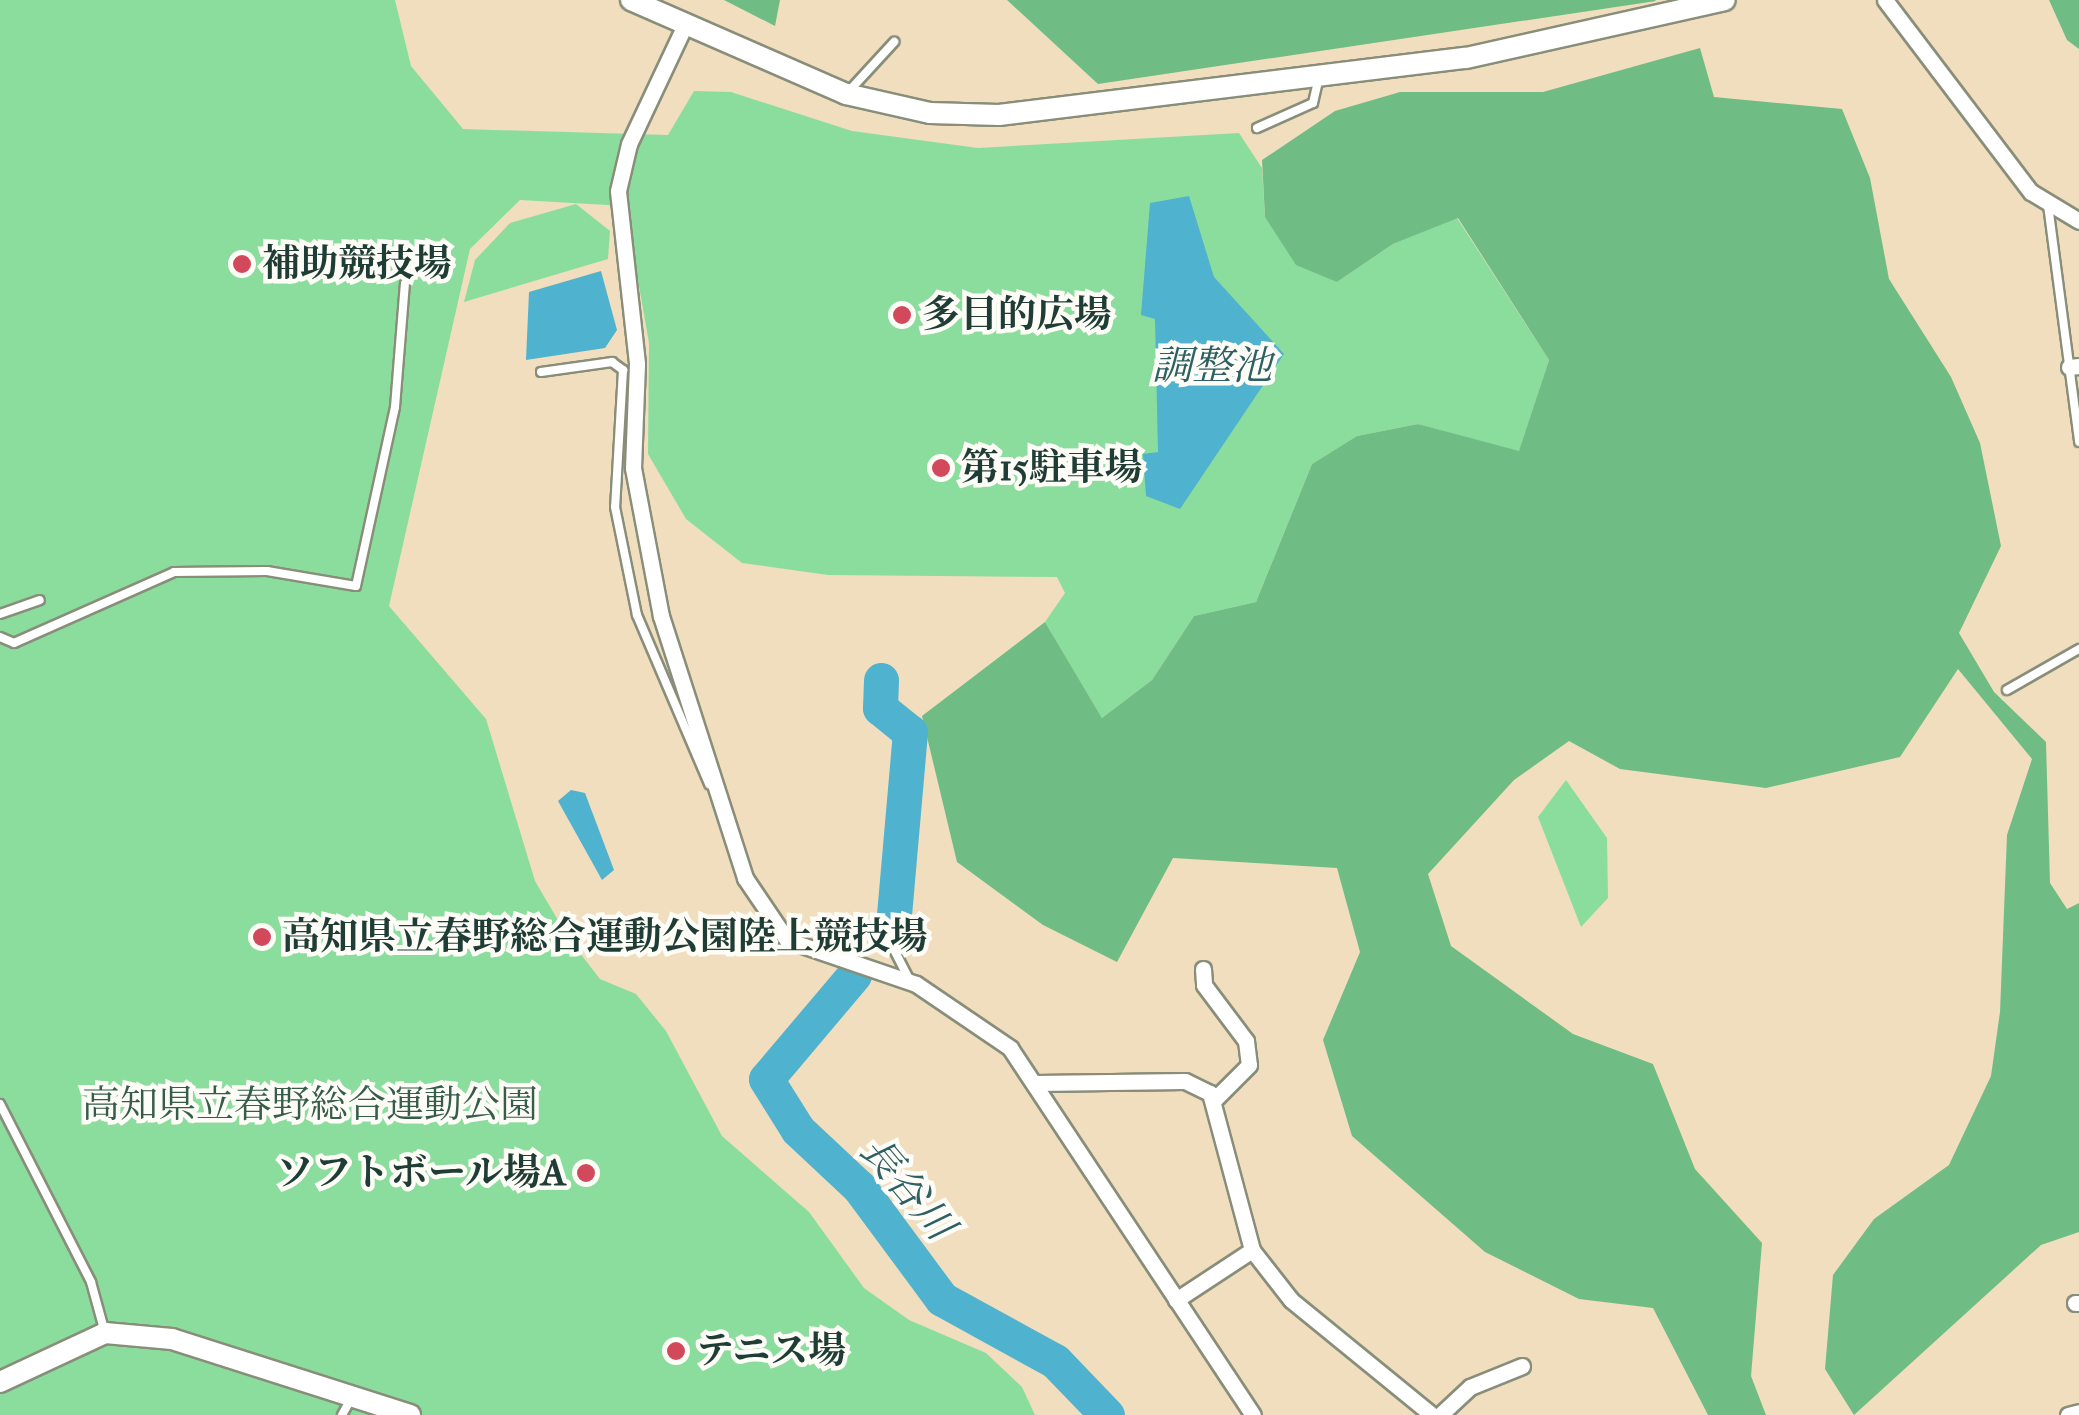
<!DOCTYPE html>
<meta charset="utf-8">
<style>
body{margin:0}
#map{position:relative;width:2079px;height:1415px;overflow:hidden;background:#f1debe;font-family:"IM FELL French Canon","Noto Serif JP",serif}
div>[style]{position:absolute}
.green>*{inset:0;background:#8bdd9e}
.forest>*{inset:0;background:#70bc85}
.water>*{inset:0;background:#4fb2ce}
.river>*{height:35px;margin:-17.5px;padding:0 17.5px;transform-origin:17.5px;border-radius:17.5px;background:#4fb2ce}
.roads{filter:drop-shadow(2px 0 #888e79) drop-shadow(-2px 0 #888e79) drop-shadow(0 2px #888e79) drop-shadow(0 -2px #888e79)}
.service>*{height:8px;margin:-4px;padding:0 4px;transform-origin:4px;border-radius:4px;background:#fff}
.minor>*{height:15px;margin:-7.5px;padding:0 7.5px;transform-origin:7.5px;border-radius:7.5px;background:#fff}
.tertiary>*{height:20px;margin:-10px;padding:0 10px;transform-origin:10px;border-radius:10px;background:#fff}
.dots>*{width:28px;height:28px;translate:-50% -50%;box-sizing:border-box;border:5px solid #fdfcf7;border-radius:50%}
span{translate:-50% -50%;white-space:nowrap;text-align:center;line-height:1.15;-webkit-text-stroke:9px #fdfcf7;paint-order:stroke}
.poi-label{font-size:38px;color:#1f3d34;font-weight:700}
.left{translate:0 -50%;text-align:left}
.right{translate:-100% -50%;text-align:right}
.park-label{font-size:38px;color:#355d49}
.water-label{font-size:40px;color:#2d6062;font-style:italic}
</style>
<div id="map">
<div class="green">
<i style="clip-path:polygon(0 0,395px 0,411px 66px,463px 129px,668px 135px,694px 91px,731px 92px,852px 131px,978px 148px,1239px 133px,1262px 168px,1265px 217px,1337px 282px,1393px 244px,1457px 218px,1549px 360px,1519px 452px,1418px 424px,1357px 436px,1312px 464px,1256px 602px,1194px 616px,1152px 680px,1102px 718px,1045px 622px,1065px 593px,1057px 577px,828px 575px,742px 563px,686px 519px,648px 454px,649px 343px,625px 206px,520px 200px,470px 249px,389px 606px,486px 719px,535px 881px,569px 939px,600px 979px,636px 994px,666px 1031px,722px 1136px,809px 1212px,864px 1288px,909px 1320px,986px 1353px,1022px 1387px,1035px 1415px,0 1415px)"></i>
<i style="clip-path:polygon(576px 204px,610px 231px,608px 259px,464px 302px,475px 260px,510px 223px)"></i>
<i style="clip-path:polygon(1566px 780px,1607px 838px,1608px 898px,1581px 927px,1538px 817px)"></i>
</div>
<div class="forest">
<i style="clip-path:polygon(724px 0,780px 0,775px 26px)"></i>
<i style="clip-path:polygon(1007px 0,1655px 0,1656px 1px,1098px 84px)"></i>
<i style="clip-path:polygon(2049px 0,2079px 0,2079px 49px,2067px 40px)"></i>
<i style="clip-path:polygon(1700px 48px,1714px 97px,1842px 109px,1870px 178px,1889px 279px,1951px 377px,1980px 443px,2001px 546px,1959px 633px,1994px 692px,2046px 742px,2050px 883px,2067px 909px,2079px 903px,2079px 1232px,2041px 1245px,1854px 1415px,1825px 1369px,1833px 1275px,1874px 1219px,1949px 1165px,1991px 1076px,2000px 1012px,2007px 835px,2032px 759px,1958px 669px,1900px 757px,1766px 788px,1620px 769px,1569px 741px,1514px 780px,1428px 874px,1451px 946px,1573px 1034px,1653px 1064px,1695px 1169px,1762px 1243px,1751px 1376px,1766px 1415px,1708px 1415px,1653px 1308px,1579px 1299px,1485px 1252px,1352px 1136px,1323px 1040px,1360px 952px,1337px 868px,1173px 858px,1117px 962px,1043px 925px,957px 862px,922px 716px,1045px 622px,1102px 718px,1152px 680px,1194px 616px,1256px 602px,1312px 464px,1357px 436px,1418px 424px,1519px 451px,1549px 360px,1458px 218px,1393px 244px,1337px 282px,1296px 265px,1265px 217px,1262px 160px,1335px 111px,1400px 92px,1543px 92px)"></i>
</div>
<div class="water">
<i style="clip-path:polygon(1189px 196px,1214px 277px,1284px 354px,1180px 509px,1146px 496px,1143px 454px,1158px 452px,1155px 319px,1141px 315px,1150px 203px)"></i>
<i style="clip-path:polygon(601px 271px,617px 330px,605px 348px,526px 360px,529px 292px)"></i>
<i style="clip-path:polygon(571px 790px,585px 793px,614px 870px,602px 880px,558px 801px)"></i>
</div>
<div class="river">
<i style="left:881px;top:680px;width:28px;rotate:92deg"></i>
<i style="left:880px;top:708px;width:38px;rotate:39deg"></i>
<i style="left:910px;top:732px;width:197px;rotate:95deg"></i>
<i style="left:854px;top:975px;width:136px;rotate:130.2deg"></i>
<i style="left:766px;top:1079px;width:60px;rotate:57.9deg"></i>
<i style="left:798px;top:1130px;width:83px;rotate:43.1deg"></i>
<i style="left:859px;top:1187px;width:139px;rotate:53.5deg"></i>
<i style="left:942px;top:1299px;width:129px;rotate:28.8deg"></i>
<i style="left:1055px;top:1361px;width:75px;rotate:46.1deg"></i>
</div>
<div class="roads">
<div class="service">
<i style="left:849px;top:91px;width:67px;rotate:-47.4deg"></i>
<i style="left:1257px;top:128px;width:61px;rotate:-24.1deg"></i>
<i style="left:1313px;top:103px;width:28px;rotate:-77deg"></i>
<i style="left:2048px;top:205px;width:239px;rotate:82.5deg"></i>
<i style="left:541px;top:372px;width:72px;rotate:-8deg"></i>
<i style="left:612px;top:362px;width:14px;rotate:36deg"></i>
<i style="left:623px;top:370px;width:137px;rotate:93.3deg"></i>
<i style="left:615px;top:507px;width:110px;rotate:78.5deg"></i>
<i style="left:637px;top:615px;width:184px;rotate:66.9deg"></i>
<i style="left:0;top:614px;width:42px;rotate:-19.3deg"></i>
<i style="left:0;top:637px;width:15px;rotate:23deg"></i>
<i style="left:14px;top:643px;width:175px;rotate:-23.9deg"></i>
<i style="left:174px;top:572px;width:93px;rotate:-0.6deg"></i>
<i style="left:267px;top:571px;width:90px;rotate:9.6deg"></i>
<i style="left:356px;top:586px;width:183px;rotate:-77.7deg"></i>
<i style="left:395px;top:407px;width:124px;rotate:-85.4deg"></i>
<i style="left:2007px;top:690px;width:83px;rotate:-29.7deg"></i>
<i style="left:884px;top:930px;width:59px;rotate:63deg"></i>
<i style="left:0;top:1104px;width:200px;rotate:62.9deg"></i>
<i style="left:91px;top:1282px;width:53px;rotate:74.6deg"></i>
<i style="left:342px;top:1415px;width:18px;rotate:-61deg"></i>
</div>
<div class="minor">
<i style="left:1885px;top:0;width:241px;rotate:52.8deg"></i>
<i style="left:2031px;top:192px;width:56px;rotate:31.1deg"></i>
<i style="left:684px;top:27px;width:129px;rotate:115.2deg"></i>
<i style="left:629px;top:144px;width:48px;rotate:103.2deg"></i>
<i style="left:618px;top:191px;width:174px;rotate:83.7deg"></i>
<i style="left:637px;top:364px;width:104px;rotate:92.2deg"></i>
<i style="left:633px;top:468px;width:151px;rotate:79.3deg"></i>
<i style="left:661px;top:616px;width:275px;rotate:72.2deg"></i>
<i style="left:745px;top:878px;width:75px;rotate:55.9deg"></i>
<i style="left:787px;top:940px;width:136px;rotate:18.8deg"></i>
<i style="left:916px;top:984px;width:114px;rotate:34.2deg"></i>
<i style="left:1010px;top:1048px;width:440px;rotate:56.5deg"></i>
<i style="left:2069px;top:367px;width:10px;rotate:-6deg"></i>
<i style="left:1203px;top:969px;width:16px;rotate:86deg"></i>
<i style="left:1204px;top:985px;width:70px;rotate:53.1deg"></i>
<i style="left:1246px;top:1041px;width:24px;rotate:83deg"></i>
<i style="left:1249px;top:1065px;width:49px;rotate:135deg"></i>
<i style="left:1036px;top:1083px;width:149px;rotate:-0.8deg"></i>
<i style="left:1185px;top:1081px;width:28px;rotate:26deg"></i>
<i style="left:1210px;top:1093px;width:163px;rotate:75deg"></i>
<i style="left:1252px;top:1250px;width:63px;rotate:52deg"></i>
<i style="left:1291px;top:1300px;width:182px;rotate:39.2deg"></i>
<i style="left:1176px;top:1300px;width:91px;rotate:-33.3deg"></i>
<i style="left:2075px;top:1303px;width:4px"></i>
<i style="left:1440px;top:1415px;width:41px;rotate:-43deg"></i>
<i style="left:1470px;top:1387px;width:56px;rotate:-22deg"></i>
<i style="left:2068px;top:1415px;width:11px;rotate:-15deg"></i>
</div>
<div class="tertiary">
<i style="left:631px;top:0;width:235px;rotate:23.6deg"></i>
<i style="left:846px;top:94px;width:86px;rotate:12.7deg"></i>
<i style="left:930px;top:113px;width:69px;rotate:1.7deg"></i>
<i style="left:999px;top:115px;width:470px;rotate:-7deg"></i>
<i style="left:1466px;top:58px;width:265px;rotate:-12.6deg"></i>
<i style="left:0;top:1382px;width:116px;rotate:-25deg"></i>
<i style="left:105px;top:1333px;width:67px;rotate:5.1deg"></i>
<i style="left:172px;top:1339px;width:250px;rotate:17.7deg"></i>
</div>
</div>
<div class="dots">
<i style="left:242px;top:264px;background:#d1495b"></i>
<i style="left:902px;top:315px;background:#d1495b"></i>
<i style="left:941px;top:468px;background:#d1495b"></i>
<i style="left:262px;top:937px;background:#d1495b"></i>
<i style="left:586px;top:1173px;background:#d1495b"></i>
<i style="left:676px;top:1351px;background:#d1495b"></i>
</div>
<div class="poi-label">
<span class="left" style="left:262px;top:264px">補助競技場</span>
<span class="left" style="left:922px;top:315px">多目的広場</span>
<span class="left" style="left:961px;top:468px">第15駐車場</span>
<span class="left" style="left:282px;top:937px">高知県立春野総合運動公園陸上競技場</span>
<span class="right" style="left:566px;top:1173px">ソフトボール場A</span>
<span class="left" style="left:696px;top:1351px">テニス場</span>
</div>
<div class="park-label">
<span style="left:310px;top:1105px">高知県立春野総合運動公園</span>
</div>
<div class="water-label">
<span style="left:1212px;top:366px">調整池</span>
<span style="left:907px;top:1188px;rotate:50deg">長谷川</span>
</div>
</div>
